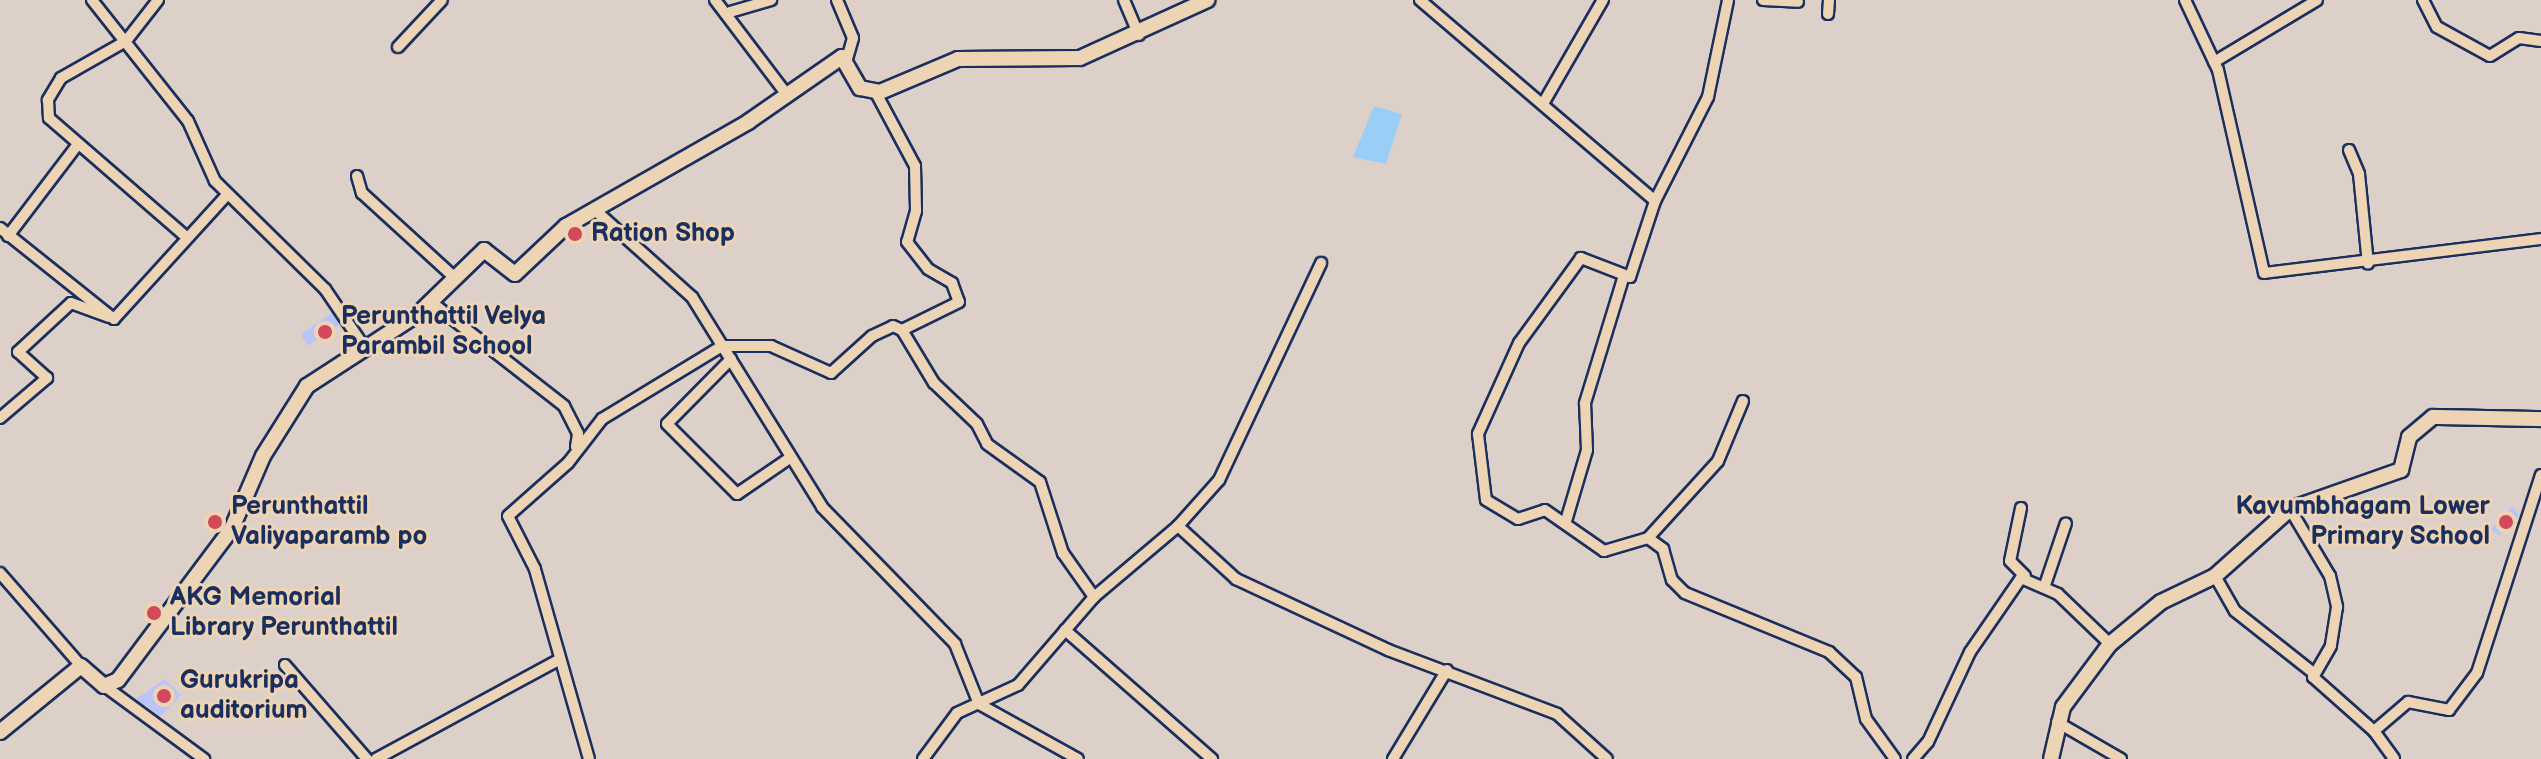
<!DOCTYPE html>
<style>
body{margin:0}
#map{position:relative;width:2541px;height:759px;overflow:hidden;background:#ddd0c8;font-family:"Balsamiq Sans",sans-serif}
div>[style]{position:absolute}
.water>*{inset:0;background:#99cef7}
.building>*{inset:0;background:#b8c5f6;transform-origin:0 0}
.roads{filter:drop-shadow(2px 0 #1b2f5e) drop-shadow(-2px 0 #1b2f5e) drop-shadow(0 2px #1b2f5e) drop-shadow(0 -2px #1b2f5e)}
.street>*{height:10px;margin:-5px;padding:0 5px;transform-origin:5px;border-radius:5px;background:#edd4b5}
.secondary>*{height:14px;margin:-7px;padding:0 7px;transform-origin:7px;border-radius:7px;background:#edd4b5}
.dots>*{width:22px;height:22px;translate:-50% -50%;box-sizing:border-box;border:4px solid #edd4b5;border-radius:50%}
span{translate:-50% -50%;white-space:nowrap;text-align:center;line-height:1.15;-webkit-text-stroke:6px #edd4b5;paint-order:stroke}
.poi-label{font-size:26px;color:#1b2f5e;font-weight:700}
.left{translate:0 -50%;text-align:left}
.right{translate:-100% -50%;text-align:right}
</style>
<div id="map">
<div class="water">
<i style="clip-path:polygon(1374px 106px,1402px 114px,1386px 164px,1353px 157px)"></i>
</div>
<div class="building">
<i style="left:332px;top:313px;width:14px;height:38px;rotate:56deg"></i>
<i style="left:2512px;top:507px;width:11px;height:30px;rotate:45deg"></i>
<i style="clip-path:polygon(165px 679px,181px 695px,161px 716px,136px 699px)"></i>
</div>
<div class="roads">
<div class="street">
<i style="left:92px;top:0;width:154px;rotate:51.6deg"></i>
<i style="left:188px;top:121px;width:66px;rotate:65.8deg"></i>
<i style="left:215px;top:181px;width:154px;rotate:44.5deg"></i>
<i style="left:325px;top:289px;width:71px;rotate:55.9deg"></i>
<i style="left:158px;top:0;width:52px;rotate:128deg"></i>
<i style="left:126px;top:41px;width:75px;rotate:150.4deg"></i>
<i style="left:61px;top:78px;width:26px;rotate:121deg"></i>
<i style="left:48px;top:100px;width:18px;rotate:87deg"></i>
<i style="left:49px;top:118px;width:179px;rotate:40.9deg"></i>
<i style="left:715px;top:0;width:119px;rotate:52.8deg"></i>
<i style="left:837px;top:0;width:41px;rotate:67.2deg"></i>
<i style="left:853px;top:38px;width:22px;rotate:106deg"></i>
<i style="left:1124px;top:0;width:38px;rotate:67deg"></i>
<i style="left:1420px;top:0;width:309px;rotate:40.5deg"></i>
<i style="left:1655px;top:201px;width:80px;rotate:108.2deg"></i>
<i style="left:1630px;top:277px;width:53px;rotate:-158.8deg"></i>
<i style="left:1581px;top:258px;width:105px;rotate:126.1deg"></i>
<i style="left:1519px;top:343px;width:100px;rotate:114.3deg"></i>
<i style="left:1478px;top:434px;width:66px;rotate:83.1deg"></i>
<i style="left:1486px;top:500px;width:37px;rotate:31deg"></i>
<i style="left:1518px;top:519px;width:28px;rotate:-18deg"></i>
<i style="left:1545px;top:510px;width:72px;rotate:34.8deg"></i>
<i style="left:1604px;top:551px;width:46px;rotate:-16.5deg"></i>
<i style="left:1648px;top:538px;width:19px;rotate:36deg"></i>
<i style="left:1663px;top:549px;width:32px;rotate:74deg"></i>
<i style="left:1672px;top:580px;width:18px;rotate:45deg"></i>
<i style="left:1685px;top:593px;width:156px;rotate:22.3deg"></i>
<i style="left:1829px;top:652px;width:37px;rotate:43deg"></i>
<i style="left:1856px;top:677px;width:43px;rotate:76.6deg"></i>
<i style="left:1866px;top:719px;width:49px;rotate:54.1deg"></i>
<i style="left:1763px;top:0;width:35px;rotate:3deg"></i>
<i style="left:2185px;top:0;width:77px;rotate:64.8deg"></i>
<i style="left:2218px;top:70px;width:208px;rotate:77.2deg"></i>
<i style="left:2264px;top:273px;width:279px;rotate:-7deg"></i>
<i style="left:2423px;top:0;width:30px;rotate:63deg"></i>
<i style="left:2437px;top:27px;width:60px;rotate:28.7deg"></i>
<i style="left:2490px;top:56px;width:34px;rotate:-32deg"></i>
<i style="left:2519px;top:38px;width:22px;rotate:8deg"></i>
<i style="left:730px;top:12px;width:43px;rotate:-16.3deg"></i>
<i style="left:1828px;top:14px;width:14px;rotate:-86deg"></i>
<i style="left:398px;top:47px;width:64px;rotate:-46.9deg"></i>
<i style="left:2214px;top:62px;width:120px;rotate:-31deg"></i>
<i style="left:876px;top:93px;width:83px;rotate:61.9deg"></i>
<i style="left:915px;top:166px;width:45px;rotate:88.7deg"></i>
<i style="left:916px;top:211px;width:32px;rotate:106deg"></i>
<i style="left:907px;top:242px;width:34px;rotate:52deg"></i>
<i style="left:928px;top:269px;width:28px;rotate:30deg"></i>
<i style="left:952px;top:283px;width:20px;rotate:70deg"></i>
<i style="left:959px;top:302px;width:64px;rotate:153.8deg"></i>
<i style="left:1544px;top:102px;width:118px;rotate:-60deg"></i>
<i style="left:2349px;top:150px;width:26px;rotate:67deg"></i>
<i style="left:2359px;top:174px;width:90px;rotate:84.3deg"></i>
<i style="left:357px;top:176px;width:18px;rotate:74deg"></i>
<i style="left:362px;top:193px;width:126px;rotate:42.4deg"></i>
<i style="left:1655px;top:201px;width:117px;rotate:-63deg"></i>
<i style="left:1708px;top:97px;width:99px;rotate:-78.3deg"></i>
<i style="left:595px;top:210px;width:130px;rotate:41.9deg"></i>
<i style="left:692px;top:297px;width:247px;rotate:58.2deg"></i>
<i style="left:822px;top:507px;width:191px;rotate:45.8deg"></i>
<i style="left:955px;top:644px;width:65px;rotate:68.2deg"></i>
<i style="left:979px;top:704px;width:113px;rotate:29.1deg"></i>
<i style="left:0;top:228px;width:146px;rotate:38.6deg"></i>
<i style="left:114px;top:319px;width:168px;rotate:-47.7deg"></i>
<i style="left:8px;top:236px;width:116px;rotate:-52.7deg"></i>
<i style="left:431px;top:302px;width:169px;rotate:38deg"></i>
<i style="left:564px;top:406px;width:31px;rotate:63deg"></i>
<i style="left:578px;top:434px;width:13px;rotate:99deg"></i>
<i style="left:731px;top:359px;width:91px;rotate:134.6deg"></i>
<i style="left:667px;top:424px;width:99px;rotate:45deg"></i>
<i style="left:737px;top:494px;width:65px;rotate:-34.4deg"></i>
<i style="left:0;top:418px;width:62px;rotate:-40.4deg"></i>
<i style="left:47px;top:378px;width:39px;rotate:-138deg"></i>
<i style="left:18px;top:352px;width:72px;rotate:-42.8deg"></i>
<i style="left:71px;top:303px;width:40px;rotate:20.2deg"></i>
<i style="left:2021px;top:508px;width:54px;rotate:101.7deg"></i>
<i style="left:2010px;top:561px;width:21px;rotate:45deg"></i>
<i style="left:2290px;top:509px;width:78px;rotate:59.2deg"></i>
<i style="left:2330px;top:576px;width:32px;rotate:77deg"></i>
<i style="left:2337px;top:607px;width:39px;rotate:99deg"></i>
<i style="left:2331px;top:646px;width:36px;rotate:120deg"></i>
<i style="left:2313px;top:677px;width:81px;rotate:41.5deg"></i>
<i style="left:2374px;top:731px;width:45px;rotate:-40.5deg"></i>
<i style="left:2408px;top:702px;width:42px;rotate:11deg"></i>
<i style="left:2449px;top:710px;width:46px;rotate:-52.9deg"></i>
<i style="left:2477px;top:673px;width:208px;rotate:-72.1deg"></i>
<i style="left:1566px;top:521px;width:74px;rotate:-73.5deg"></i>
<i style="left:1587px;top:450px;width:47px;rotate:-92.4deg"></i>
<i style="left:1585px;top:403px;width:130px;rotate:-73deg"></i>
<i style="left:1178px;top:526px;width:79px;rotate:42.4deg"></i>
<i style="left:1236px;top:579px;width:168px;rotate:25deg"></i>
<i style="left:1388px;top:650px;width:181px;rotate:20.7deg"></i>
<i style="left:1557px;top:714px;width:67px;rotate:42deg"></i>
<i style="left:1648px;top:538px;width:104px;rotate:-47.7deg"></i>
<i style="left:1718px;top:461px;width:65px;rotate:-67.4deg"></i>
<i style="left:0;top:573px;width:123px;rotate:48.9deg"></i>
<i style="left:2215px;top:576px;width:40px;rotate:60.3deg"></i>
<i style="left:2235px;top:611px;width:97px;rotate:38.3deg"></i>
<i style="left:2045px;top:585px;width:65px;rotate:-71.3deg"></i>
<i style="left:1065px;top:630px;width:196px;rotate:41.3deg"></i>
<i style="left:285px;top:665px;width:125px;rotate:48.9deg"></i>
<i style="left:106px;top:687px;width:122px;rotate:36.3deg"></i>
<i style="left:2057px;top:722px;width:74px;rotate:30deg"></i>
<i style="left:2374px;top:731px;width:34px;rotate:54deg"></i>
<i style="left:376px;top:759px;width:209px;rotate:-28.5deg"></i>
<i style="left:589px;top:759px;width:198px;rotate:-105.9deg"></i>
<i style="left:535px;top:569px;width:59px;rotate:-117deg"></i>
<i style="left:508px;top:516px;width:80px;rotate:-41.5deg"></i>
<i style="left:568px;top:463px;width:56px;rotate:-52.3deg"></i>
<i style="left:602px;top:419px;width:140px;rotate:-31.3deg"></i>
<i style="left:722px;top:346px;width:49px"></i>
<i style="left:771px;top:346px;width:66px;rotate:24.2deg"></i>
<i style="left:831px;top:373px;width:55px;rotate:-42.1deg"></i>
<i style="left:872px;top:336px;width:23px;rotate:-25deg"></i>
<i style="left:893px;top:326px;width:10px;rotate:24deg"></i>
<i style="left:902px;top:330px;width:62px;rotate:58.9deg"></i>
<i style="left:934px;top:383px;width:59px;rotate:43.6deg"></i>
<i style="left:977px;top:424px;width:22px;rotate:63deg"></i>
<i style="left:987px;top:444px;width:65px;rotate:35.6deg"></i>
<i style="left:1040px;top:482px;width:75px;rotate:72.1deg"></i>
<i style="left:1063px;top:553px;width:54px;rotate:54.8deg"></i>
<i style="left:923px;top:759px;width:57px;rotate:-53.5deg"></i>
<i style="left:957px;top:713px;width:67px;rotate:-24.7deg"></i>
<i style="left:1018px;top:685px;width:116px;rotate:-49.2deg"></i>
<i style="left:1094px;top:597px;width:110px;rotate:-40.2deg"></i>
<i style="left:1178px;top:526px;width:62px;rotate:-48.3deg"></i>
<i style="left:1219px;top:480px;width:240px;rotate:-64.8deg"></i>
<i style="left:1393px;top:759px;width:104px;rotate:-58.8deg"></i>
<i style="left:1913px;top:759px;width:23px;rotate:-49deg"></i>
<i style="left:1928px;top:742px;width:99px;rotate:-65deg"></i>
<i style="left:1970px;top:652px;width:90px;rotate:-55.4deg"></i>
<i style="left:2021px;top:578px;width:40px;rotate:23.4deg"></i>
<i style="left:2058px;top:594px;width:72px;rotate:43.9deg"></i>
</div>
<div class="secondary">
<i style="left:0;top:732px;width:104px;rotate:-39.2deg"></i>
<i style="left:81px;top:666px;width:30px;rotate:41deg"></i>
<i style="left:104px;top:686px;width:15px;rotate:-23deg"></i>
<i style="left:118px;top:680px;width:190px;rotate:-53.1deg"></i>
<i style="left:232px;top:528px;width:78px;rotate:-66.7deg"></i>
<i style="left:263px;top:456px;width:83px;rotate:-57.8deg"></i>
<i style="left:307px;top:386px;width:132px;rotate:-33deg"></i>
<i style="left:418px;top:314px;width:92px;rotate:-44.1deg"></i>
<i style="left:484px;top:250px;width:39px;rotate:38deg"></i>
<i style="left:515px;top:274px;width:70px;rotate:-43.3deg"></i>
<i style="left:566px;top:226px;width:210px;rotate:-29.7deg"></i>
<i style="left:748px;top:122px;width:114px;rotate:-34.7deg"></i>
<i style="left:842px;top:57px;width:36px;rotate:60deg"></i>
<i style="left:860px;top:88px;width:20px;rotate:11deg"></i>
<i style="left:880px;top:92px;width:85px;rotate:-22.9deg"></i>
<i style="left:958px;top:59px;width:122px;rotate:-0.5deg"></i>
<i style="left:1080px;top:58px;width:140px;rotate:-24.5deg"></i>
<i style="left:2051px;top:759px;width:53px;rotate:-77deg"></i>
<i style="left:2063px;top:707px;width:79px;rotate:-53.3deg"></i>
<i style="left:2110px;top:644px;width:66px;rotate:-39.5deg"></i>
<i style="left:2161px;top:602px;width:60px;rotate:-25.7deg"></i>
<i style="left:2215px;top:576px;width:101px;rotate:-41.8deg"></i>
<i style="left:2290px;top:509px;width:118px;rotate:-19.4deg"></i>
<i style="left:2401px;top:470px;width:34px;rotate:-76deg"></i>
<i style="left:2409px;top:437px;width:31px;rotate:-40deg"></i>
<i style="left:2433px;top:417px;width:108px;rotate:1.1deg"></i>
</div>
</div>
<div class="dots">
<i style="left:575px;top:234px;background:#d1495b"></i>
<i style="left:325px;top:332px;background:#d1495b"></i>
<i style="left:215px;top:522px;background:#d1495b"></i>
<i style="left:2506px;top:522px;background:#d1495b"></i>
<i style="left:154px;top:613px;background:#d1495b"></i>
<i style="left:164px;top:696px;background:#d1495b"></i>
</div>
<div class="poi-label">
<span class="left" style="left:591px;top:234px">Ration Shop</span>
<span class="left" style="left:341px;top:332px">Perunthattil Velya<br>Parambil School</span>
<span class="left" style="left:231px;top:522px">Perunthattil<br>Valiyaparamb po</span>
<span class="right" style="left:2490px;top:522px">Kavumbhagam Lower<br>Primary School</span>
<span class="left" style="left:170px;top:613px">AKG Memorial<br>Library Perunthattil</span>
<span class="left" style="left:180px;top:696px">Gurukripa<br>auditorium</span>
</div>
</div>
